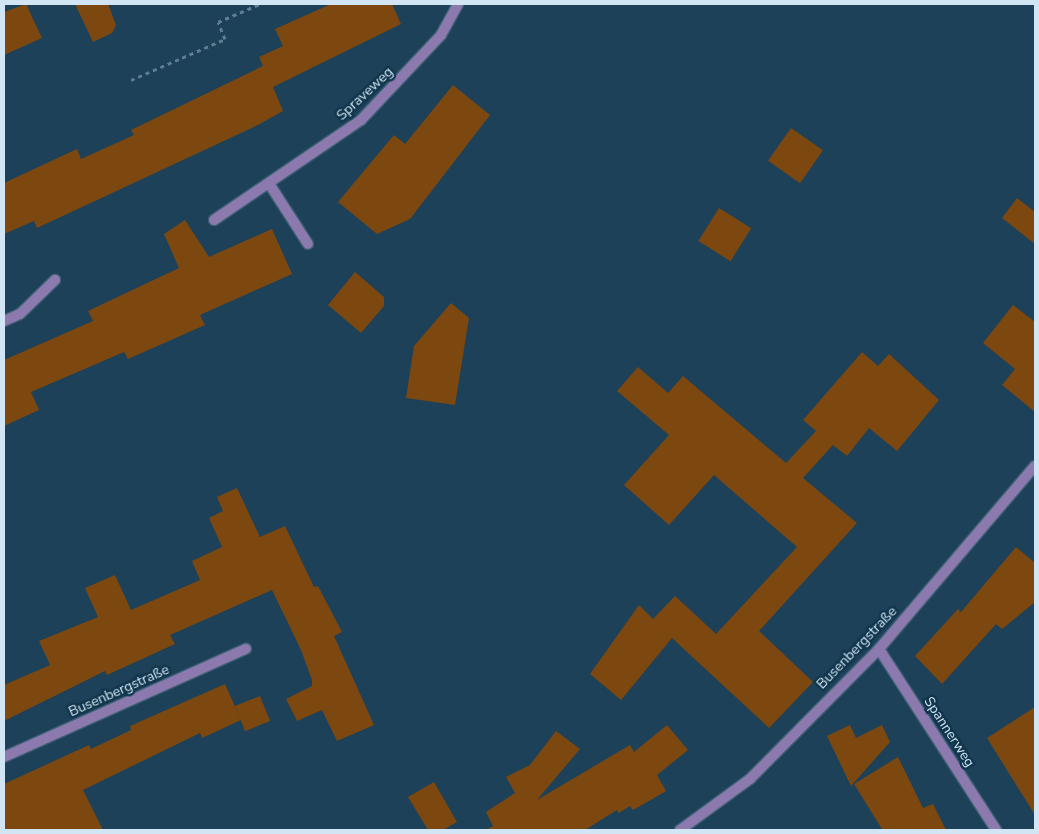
<!DOCTYPE html>
<meta charset="utf-8">
<style>
body{margin:0}
#map{position:relative;width:1039px;height:834px;overflow:hidden;background:#1c4158;font-family:"Nunito Sans",sans-serif}
div>[style]{position:absolute}
.building>*{inset:0;background:#7d4710;transform-origin:0 0}
.path>*{height:3px;margin-top:-1.5px;transform-origin:0;background:repeating-linear-gradient(90deg,#607e92 0 4px,transparent 0 8px)}
.roads{filter:drop-shadow(1px 0 #3d5f74) drop-shadow(-1px 0 #3d5f74) drop-shadow(0 1px #3d5f74) drop-shadow(0 -1px #3d5f74)}
.minor>*{height:10px;margin:-5px;padding:0 5px;transform-origin:5px;border-radius:5px;background:#8c7aaf}
span{translate:-50% -50%;white-space:nowrap;text-align:center;line-height:1.15;-webkit-text-stroke:5px #11364d;paint-order:stroke}
.street-label{font-size:14px;color:#d1e5f4}
.frame{position:absolute;inset:0;border:5px solid #d1e5f4;pointer-events:none}
</style>
<div id="map">
<div class="building">
<i style="clip-path:polygon(26px 4px,42px 38px,4px 55px,4px 12px)"></i>
<i style="clip-path:polygon(75px 4px,108px 4px,116px 25px,112px 33px,93px 42px)"></i>
<i style="clip-path:polygon(331px 4px,392px 4px,401px 24px,273px 87px,283px 111px,258px 125px,37px 228px,34px 221px,4px 234px,4px 183px,77px 149px,81px 159px,134px 135px,131px 130px,263px 66px,259px 57px,283px 46px,275px 29px)"></i>
<i style="clip-path:polygon(453px 85px,490px 115px,410px 219px,377px 234px,338px 202px,394px 135px,405px 144px)"></i>
<i style="left:791px;top:128px;width:39px;height:40px;rotate:35deg"></i>
<i style="clip-path:polygon(1017px 198px,1035px 212px,1035px 244px,1002px 218px)"></i>
<i style="left:719px;top:208px;width:38px;height:39px;rotate:32deg"></i>
<i style="clip-path:polygon(185px 220px,209px 257px,272px 229px,292px 274px,200px 315px,205px 325px,128px 359px,124px 352px,31px 392px,39px 410px,4px 426px,4px 360px,93px 321px,88px 311px,179px 268px,164px 234px)"></i>
<i style="clip-path:polygon(355px 272px,384px 297px,384px 306px,361px 333px,328px 305px)"></i>
<i style="clip-path:polygon(451px 303px,469px 318px,455px 405px,406px 398px,414px 346px)"></i>
<i style="clip-path:polygon(1013px 305px,1035px 322px,1035px 412px,1002px 385px,1015px 369px,983px 343px)"></i>
<i style="clip-path:polygon(862px 352px,878px 366px,889px 354px,939px 400px,897px 451px,869px 428px,847px 456px,833px 445px,803px 478px,857px 523px,759px 631px,813px 682px,769px 728px,672px 638px,621px 700px,590px 674px,639px 605px,653px 619px,675px 596px,716px 634px,797px 547px,714px 475px,669px 525px,624px 485px,669px 435px,617px 391px,638px 367px,668px 393px,683px 376px,786px 463px,816px 431px,803px 420px)"></i>
<i style="clip-path:polygon(237px 488px,260px 537px,285px 526px,314px 587px,318px 586px,342px 632px,334px 636px,374px 725px,337px 741px,322px 710px,297px 721px,286px 699px,312px 686px,312px 680px,301px 650px,272px 590px,170px 635px,175px 644px,107px 675px,105px 671px,4px 721px,4px 685px,50px 665px,39px 641px,98px 617px,85px 588px,115px 575px,131px 610px,200px 580px,192px 561px,222px 547px,209px 518px,223px 511px,217px 497px)"></i>
<i style="clip-path:polygon(1016px 547px,1035px 563px,1035px 602px,1002px 629px,996px 624px,942px 684px,915px 656px,958px 609px,961px 612px)"></i>
<i style="clip-path:polygon(225px 684px,241px 720px,202px 738px,200px 733px,83px 790px,103px 830px,4px 830px,4px 784px,89px 745px,91px 749px,131px 730px,130px 726px)"></i>
<i style="left:260px;top:696px;width:27px;height:27px;rotate:68deg"></i>
<i style="clip-path:polygon(1035px 707px,1035px 815px,987px 738px)"></i>
<i style="clip-path:polygon(667px 725px,688px 750px,657px 775px,666px 791px,649px 801px,633px 810px,630px 806px,619px 813px,617px 810px,585px 830px,486px 830px,493px 826px,486px 812px,515px 793px,506px 777px,530px 765px,556px 731px,580px 749px,537px 800px,630px 745px,634px 752px)"></i>
<i style="clip-path:polygon(850px 725px,856px 738px,882px 725px,890px 742px,851px 786px,827px 736px)"></i>
<i style="clip-path:polygon(898px 757px,923px 808px,933px 804px,946px 830px,878px 830px,882px 829px,854px 784px)"></i>
<i style="clip-path:polygon(434px 782px,457px 822px,443px 830px,428px 830px,408px 797px)"></i>
</div>
<div class="path">
<i style="left:131px;top:80px;width:103px;rotate:-23.6deg"></i>
<i style="left:225px;top:39px;width:18px;rotate:-112deg"></i>
<i style="left:218px;top:22px;width:46px;rotate:-23.2deg"></i>
</div>
<div class="roads">
<div class="minor">
<i style="left:270px;top:185px;width:70px;rotate:57.2deg"></i>
<i style="left:214px;top:220px;width:178px;rotate:-34.2deg"></i>
<i style="left:361px;top:120px;width:117px;rotate:-46.7deg"></i>
<i style="left:441px;top:35px;width:35px;rotate:-61deg"></i>
<i style="left:4px;top:321px;width:17px;rotate:-24deg"></i>
<i style="left:20px;top:314px;width:49px;rotate:-44.2deg"></i>
<i style="left:879px;top:649px;width:216px;rotate:57.1deg"></i>
<i style="left:4px;top:757px;width:265px;rotate:-24.1deg"></i>
<i style="left:680px;top:830px;width:87px;rotate:-36.1deg"></i>
<i style="left:750px;top:779px;width:183px;rotate:-45.2deg"></i>
<i style="left:879px;top:649px;width:240px;rotate:-49.6deg"></i>
</div>
</div>
<div class="street-label">
<span style="left:365px;top:94px;rotate:-43deg">Spraveweg</span>
<span style="left:857px;top:648px;rotate:-46deg">Busenbergstraße</span>
<span style="left:119px;top:691px;rotate:-24deg">Busenbergstraße</span>
<span style="left:949px;top:732px;rotate:57deg">Spannerweg</span>
</div>
<div class="frame"></div>
</div>
